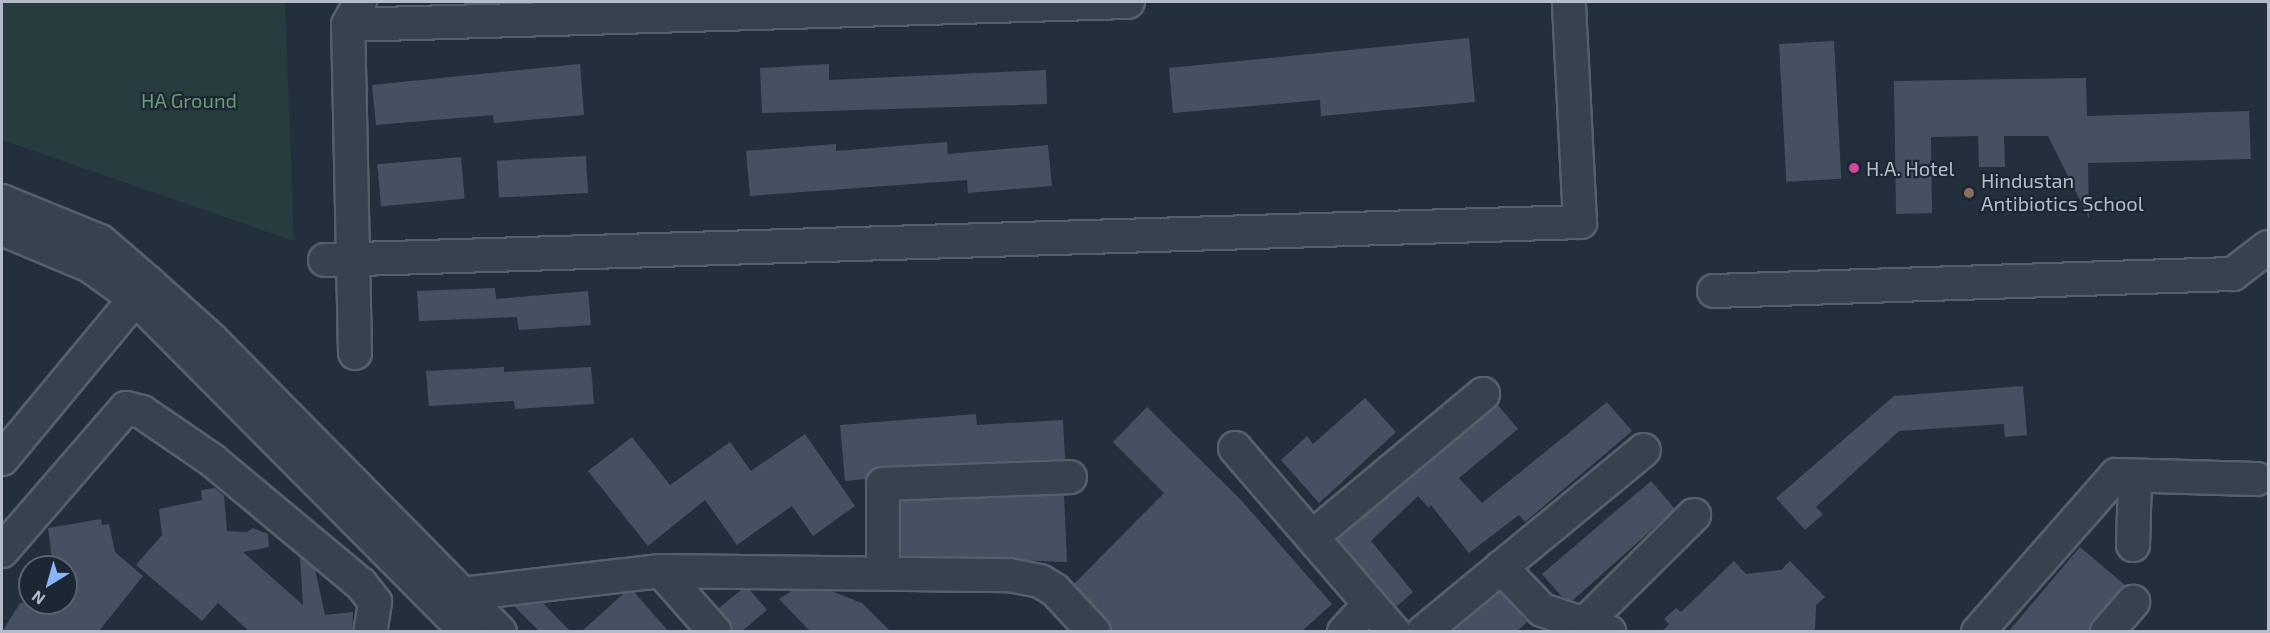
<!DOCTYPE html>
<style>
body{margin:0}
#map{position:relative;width:2270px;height:633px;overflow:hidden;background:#242f3e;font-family:"Exo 2",sans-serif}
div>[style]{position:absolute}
.green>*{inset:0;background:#263c3f}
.building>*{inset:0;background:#455162;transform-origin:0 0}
.roads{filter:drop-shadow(2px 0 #565f6c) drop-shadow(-2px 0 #565f6c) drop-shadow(0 2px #565f6c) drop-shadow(0 -2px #565f6c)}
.minor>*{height:32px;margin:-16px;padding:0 16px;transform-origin:16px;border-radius:16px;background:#38414e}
.dots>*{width:16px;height:16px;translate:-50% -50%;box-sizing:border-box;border:3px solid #1d2633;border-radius:50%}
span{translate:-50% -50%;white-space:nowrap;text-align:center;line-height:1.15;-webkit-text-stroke:4.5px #1d2633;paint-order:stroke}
.park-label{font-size:20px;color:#6b9a76}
.poi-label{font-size:20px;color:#b4bcc9}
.left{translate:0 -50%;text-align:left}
.frame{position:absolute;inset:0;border:3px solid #b4bcc9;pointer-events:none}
.north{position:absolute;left:18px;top:555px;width:60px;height:60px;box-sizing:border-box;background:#1d2633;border:2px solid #59626f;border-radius:50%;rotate:217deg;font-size:16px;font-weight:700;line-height:24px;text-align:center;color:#b4bcc9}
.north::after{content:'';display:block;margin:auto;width:21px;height:27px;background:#8ab4f8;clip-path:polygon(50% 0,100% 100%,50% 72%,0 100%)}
</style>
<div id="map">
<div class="green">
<i style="clip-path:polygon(2px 2px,285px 2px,294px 241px,2px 140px)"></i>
</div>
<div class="building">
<i style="clip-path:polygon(1469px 38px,1475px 102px,1321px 116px,1320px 100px,1173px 113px,1169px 68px)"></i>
<i style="left:1834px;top:41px;width:138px;height:55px;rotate:87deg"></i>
<i style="clip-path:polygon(580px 64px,584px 115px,494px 123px,493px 115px,376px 125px,372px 85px)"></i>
<i style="clip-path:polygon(829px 64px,829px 80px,1046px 70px,1047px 104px,762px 113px,760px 68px)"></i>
<i style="clip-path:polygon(2086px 78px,2087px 116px,2249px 111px,2251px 159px,2088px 163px,2089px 218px,2048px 136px,2004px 136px,2005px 167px,1979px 167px,1978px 136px,1931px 137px,1932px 213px,1896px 214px,1894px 81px)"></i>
<i style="clip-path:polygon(947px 142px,948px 154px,1048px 145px,1052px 186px,968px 193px,967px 180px,750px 196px,746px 151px,836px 144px,836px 151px)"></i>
<i style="left:586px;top:156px;width:37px;height:89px;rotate:87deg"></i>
<i style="left:461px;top:157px;width:42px;height:84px;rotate:85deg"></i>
<i style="clip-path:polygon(495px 288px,496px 299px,588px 291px,591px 325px,519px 330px,517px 317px,419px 321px,417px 291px)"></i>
<i style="clip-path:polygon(504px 367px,504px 372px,591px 367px,594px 404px,515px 409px,514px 401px,429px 406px,426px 371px)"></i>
<i style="clip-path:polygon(2023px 386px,2027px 435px,2005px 437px,2004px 424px,1899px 431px,1816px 507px,1823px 514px,1805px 530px,1776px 498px,1894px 396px)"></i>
<i style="clip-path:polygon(1365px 398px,1396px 432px,1319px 503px,1281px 460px,1307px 436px,1313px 444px)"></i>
<i style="clip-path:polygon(1607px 402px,1632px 431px,1525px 522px,1519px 515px,1469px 553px,1431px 505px,1429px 508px,1418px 496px,1371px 541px,1413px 592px,1396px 607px,1338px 539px,1497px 404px,1518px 429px,1459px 478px,1482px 503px)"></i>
<i style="clip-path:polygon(1147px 407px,1241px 500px,1332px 604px,1301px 632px,1112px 632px,1107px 620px,1074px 584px,1164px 493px,1113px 442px)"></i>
<i style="clip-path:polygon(976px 414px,977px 425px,1063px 420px,1065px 459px,882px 466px,873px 469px,866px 479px,845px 481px,840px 425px)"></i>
<i style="clip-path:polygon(805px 434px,855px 506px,813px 536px,792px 506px,737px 545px,705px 500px,648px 546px,588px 471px,632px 437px,670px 485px,730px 442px,751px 471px)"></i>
<i style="clip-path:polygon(1651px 481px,1675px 509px,1572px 601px,1563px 598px,1542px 574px)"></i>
<i style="clip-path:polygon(215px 488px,224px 496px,227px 531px,247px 532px,253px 528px,268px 534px,269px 547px,243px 552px,303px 605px,300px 557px,315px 569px,325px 615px,353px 612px,352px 632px,250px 632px,218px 603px,202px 621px,136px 565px,162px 535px,159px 509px,202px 500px,201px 490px)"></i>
<i style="clip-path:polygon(1064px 495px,1067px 562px,901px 556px,901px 501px)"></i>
<i style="clip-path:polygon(101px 519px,102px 525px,109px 524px,115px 552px,143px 576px,98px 632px,2px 632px,20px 603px,66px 603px,66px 567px,53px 567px,48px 528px)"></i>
<i style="clip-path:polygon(2080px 547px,2126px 586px,2093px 620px,2089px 632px,2008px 632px)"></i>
<i style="clip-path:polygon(1734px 561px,1746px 574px,1781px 570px,1790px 561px,1825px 597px,1816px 605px,1815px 632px,1662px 632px,1669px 624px,1664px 619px,1676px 608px,1681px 612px)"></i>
<i style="clip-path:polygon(741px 590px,750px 590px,767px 610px,741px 632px,733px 632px,718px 609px)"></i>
<i style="clip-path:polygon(792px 591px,831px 591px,862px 603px,891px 632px,811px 632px,779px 599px)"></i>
<i style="clip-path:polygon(634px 592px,669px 632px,581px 632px,624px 593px)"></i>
<i style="clip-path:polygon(1500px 592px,1527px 622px,1516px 632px,1452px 632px)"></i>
<i style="clip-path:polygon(543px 603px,571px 632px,540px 632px,514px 606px)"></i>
</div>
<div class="roads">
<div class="minor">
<i style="left:348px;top:25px;width:780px;rotate:-1.69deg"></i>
<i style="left:2px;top:201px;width:106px;rotate:22.2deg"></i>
<i style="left:100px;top:241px;width:65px;rotate:40.6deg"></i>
<i style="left:149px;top:283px;width:85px;rotate:42.1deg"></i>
<i style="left:212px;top:340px;width:410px;rotate:45.4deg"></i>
<i style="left:2px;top:229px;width:95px;rotate:22.8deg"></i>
<i style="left:90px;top:266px;width:57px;rotate:35.7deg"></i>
<i style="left:136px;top:299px;width:470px;rotate:45.2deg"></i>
<i style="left:325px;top:260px;width:1256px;rotate:-1.73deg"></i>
<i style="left:1580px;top:222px;width:220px;rotate:-92.9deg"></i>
<i style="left:1714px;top:291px;width:519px;rotate:-1.88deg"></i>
<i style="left:2233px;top:274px;width:44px;rotate:-37.6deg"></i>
<i style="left:355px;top:353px;width:328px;rotate:-91.2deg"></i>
<i style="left:348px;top:25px;width:26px;rotate:-62deg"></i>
<i style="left:1235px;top:448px;width:243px;rotate:49.2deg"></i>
<i style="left:2px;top:459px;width:229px;rotate:-50.3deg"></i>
<i style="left:1312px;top:537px;width:223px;rotate:-39.9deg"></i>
<i style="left:2133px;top:545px;width:69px;rotate:-88.3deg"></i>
<i style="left:2px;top:551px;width:189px;rotate:-49.1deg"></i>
<i style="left:126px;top:408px;width:16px;rotate:14deg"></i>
<i style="left:142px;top:412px;width:85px;rotate:34.4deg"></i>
<i style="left:212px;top:460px;width:194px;rotate:39.8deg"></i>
<i style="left:361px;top:584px;width:23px;rotate:52deg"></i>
<i style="left:375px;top:602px;width:30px;rotate:99deg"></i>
<i style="left:1501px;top:567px;width:59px;rotate:46.4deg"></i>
<i style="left:1542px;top:610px;width:71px;rotate:18.2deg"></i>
<i style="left:661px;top:571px;width:81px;rotate:48.5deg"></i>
<i style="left:883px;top:573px;width:89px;rotate:-90deg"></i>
<i style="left:883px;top:484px;width:187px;rotate:-2.1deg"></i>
<i style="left:446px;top:610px;width:23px;rotate:-45deg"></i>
<i style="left:462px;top:594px;width:200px;rotate:-6.6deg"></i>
<i style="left:661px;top:571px;width:348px;rotate:0.7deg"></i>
<i style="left:1009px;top:575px;width:32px;rotate:11deg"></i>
<i style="left:1040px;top:581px;width:17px;rotate:31deg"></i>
<i style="left:1055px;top:590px;width:57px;rotate:47.1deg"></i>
<i style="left:1584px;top:624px;width:155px;rotate:-44.7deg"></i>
<i style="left:1344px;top:632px;width:38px;rotate:-47deg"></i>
<i style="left:1423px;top:632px;width:286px;rotate:-39.5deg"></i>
<i style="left:1978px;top:632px;width:209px;rotate:-48.7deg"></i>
<i style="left:2116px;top:475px;width:141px;rotate:1.6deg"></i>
<i style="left:2107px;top:632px;width:40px;rotate:-49deg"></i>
</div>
</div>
<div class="dots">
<i style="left:1854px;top:168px;background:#d1479c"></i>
<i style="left:1969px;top:193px;background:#8d6e63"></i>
</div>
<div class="park-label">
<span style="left:189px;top:100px">HA Ground</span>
</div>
<div class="poi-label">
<span class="left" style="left:1866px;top:168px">H.A. Hotel</span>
<span class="left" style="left:1981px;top:192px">Hindustan<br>Antibiotics School</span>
</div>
<div class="frame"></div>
<div class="north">N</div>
</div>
